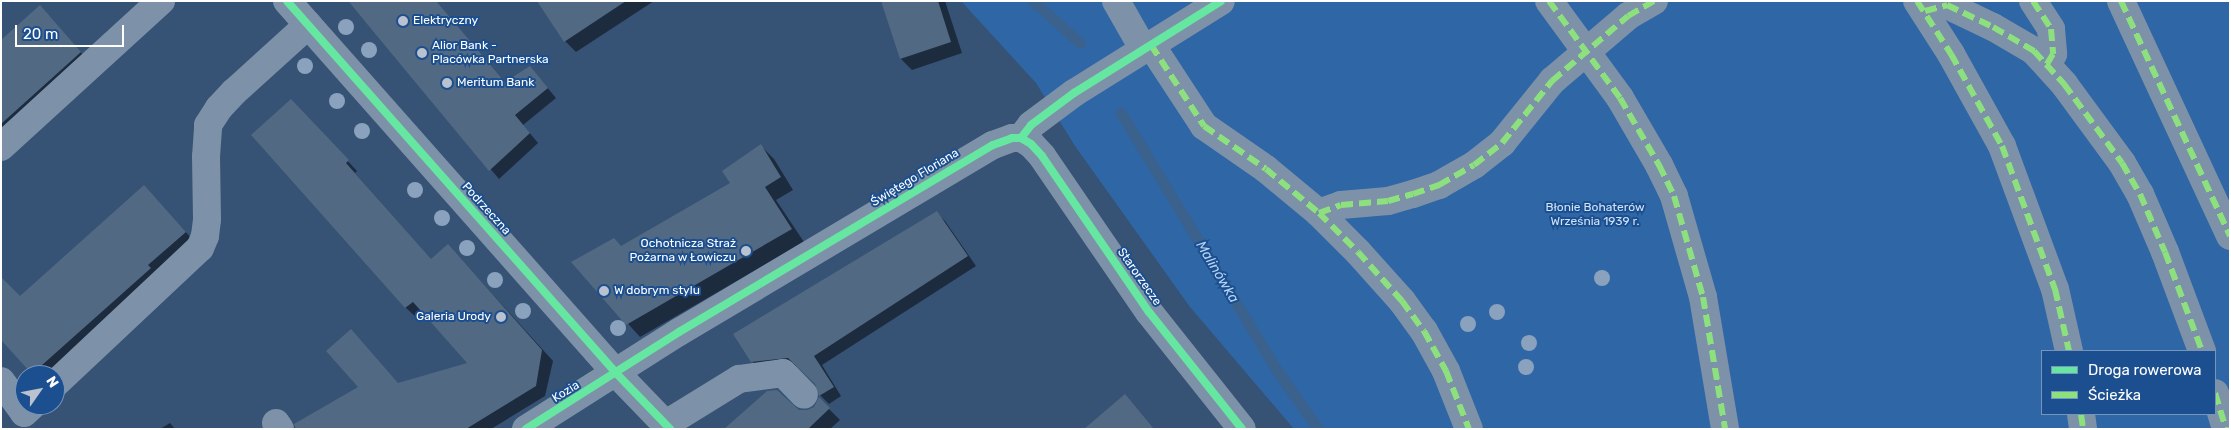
<!DOCTYPE html>
<meta charset="utf-8">
<style>
body{margin:0}
#map{position:relative;width:2231px;height:430px;overflow:hidden;background:#365274;font-family:Rubik,sans-serif}
div>[style]{position:absolute}
.green>*{inset:0;background:#2f66a5}
.shadow>*{inset:0;background:#0007}
.stream>*{height:11px;margin:-5.5px;padding:0 5.5px;transform-origin:5.5px;border-radius:5.5px;background:#3b618d}
.building>*{inset:0;background:#526984}
.minor>*{height:28px;margin:-14px;padding:0 14px;transform-origin:14px;border-radius:14px;background:#7d92a8}
.quiet>*{height:6px;margin-top:-3px;transform-origin:0;background:repeating-linear-gradient(90deg,#8de07e 0 12px,transparent 0 18px)}
.cycleway>*{height:8px;margin:-4px;padding:0 4px;transform-origin:4px;border-radius:4px;background:#66e7a1}
.trees>*{width:16px;height:16px;margin:-8px;border-radius:50%;background:#8aa2be}
.dots>*{width:14px;height:14px;translate:-50% -50%;box-sizing:border-box;border:2px solid #1b4f8f;border-radius:50%}
span{translate:-50% -50%;white-space:nowrap;text-align:center;line-height:1.15;-webkit-text-stroke:4px #1b4f8f;paint-order:stroke}
.poi-label{font-size:12px;color:#fff}
.left{translate:0 -50%;text-align:left}
.right{translate:-100% -50%;text-align:right}
.street-label{font-size:12px;color:#fff}
.park-label{font-size:12px;color:#cfe3fa}
.water-label{font-size:14px;color:#b5d3f5;font-style:italic}
.frame{position:absolute;inset:0;border:2px solid #fff;pointer-events:none}
.legend{position:absolute;left:2041px;top:350px;width:175px;height:65px;box-sizing:border-box;background:#1b4f8f;border:1px solid #7695bc;margin:0;padding:6px 9px;list-style:none;font-size:15px;color:#fff}
.legend li{display:flex;align-items:center;gap:10px;height:25px}
.legend b{width:25px;border:1px solid #7695bc}
.north{position:absolute;left:15px;top:365px;width:50px;height:50px;box-sizing:border-box;background:#1b4f8f;border:1px solid #7695bc;border-radius:50%;rotate:57deg;font-size:14px;font-weight:700;line-height:20px;text-align:center;color:#fff}
.north::after{content:'';display:block;margin:auto;width:18px;height:22px;background:#b9c2ce;clip-path:polygon(50% 0,100% 100%,50% 72%,0 100%)}
.scale{position:absolute;left:15px;top:25px;width:109px;height:22px;box-sizing:border-box;border:2px solid #fff;border-top:0;padding-left:6px;font-size:15px;line-height:18px;white-space:nowrap;color:#fff;-webkit-text-stroke:4px #1b4f8f;paint-order:stroke}
</style>
<div id="map">
<div class="green">
<i style="clip-path:polygon(evenodd,961px 1px,2230px 1px,2230px 429px,1294px 429px,1190px 307px,1075px 146px,1036px 83px,961px 1px,2042px 351px,2215px 351px,2215px 414px,2042px 414px,2042px 351px)"></i>
</div>
<div class="shadow">
<i style="clip-path:polygon(348px 1px,435px 1px,506px 83px,530px 67px,556px 98px,523px 125px,538px 143px,499px 179px)"></i>
<i style="clip-path:polygon(539px 1px,654px 1px,576px 52px,565px 41px)"></i>
<i style="clip-path:polygon(880px 1px,945px 1px,962px 53px,912px 70px,901px 59px,884px 5px)"></i>
<i style="clip-path:polygon(49px 16px,89px 62px,1px 144px,1px 42px)"></i>
<i style="clip-path:polygon(300px 110px,357px 171px,355px 173px,431px 260px,457px 255px,553px 361px,545px 396px,491px 429px,296px 429px,296px 425px,360px 387px,351px 331px,398px 384px,469px 363px,423px 311px,416px 317px,406px 308px,252px 135px)"></i>
<i style="clip-path:polygon(761px 146px,774px 159px,793px 190px,776px 200px,804px 242px,640px 337px,573px 262px,622px 248px,732px 183px)"></i>
<i style="clip-path:polygon(153px 196px,194px 241px,49px 375px,35px 375px,1px 338px)"></i>
<i style="clip-path:polygon(936px 212px,945px 221px,976px 266px,822px 365px,841px 396px,829px 404px,820px 395px,817px 384px,798px 366px,761px 370px,752px 361px)"></i>
<i style="clip-path:polygon(819px 399px,840px 420px,830px 429px,726px 429px,799px 411px,807px 412px,815px 408px)"></i>
<i style="clip-path:polygon(170px 423px,175px 429px,160px 429px)"></i>
</div>
<div class="stream">
<i style="left:1033px;top:1px;width:63px;rotate:41.8deg"></i>
<i style="left:1121px;top:113px;width:299px;rotate:58.8deg"></i>
<i style="left:1276px;top:369px;width:73px;rotate:55deg"></i>
</div>
<div class="building">
<i style="clip-path:polygon(348px 1px,436px 1px,505px 82px,530px 66px,548px 88px,515px 115px,530px 133px,489px 171px)"></i>
<i style="clip-path:polygon(537px 1px,626px 1px,564px 42px)"></i>
<i style="clip-path:polygon(881px 1px,938px 1px,951px 42px,900px 59px)"></i>
<i style="clip-path:polygon(40px 5px,81px 52px,1px 124px,1px 40px)"></i>
<i style="clip-path:polygon(291px 99px,349px 160px,346px 163px,431px 259px,448px 244px,542px 350px,536px 386px,466px 429px,296px 429px,294px 424px,358px 387px,326px 351px,351px 329px,398px 383px,467px 363px,413px 302px,405px 308px,251px 135px)"></i>
<i style="clip-path:polygon(761px 144px,781px 177px,765px 187px,792px 229px,626px 325px,571px 262px,614px 238px,621px 246px,730px 183px,722px 171px)"></i>
<i style="clip-path:polygon(144px 185px,186px 232px,148px 265px,151px 268px,32px 374px,1px 340px,1px 277px,20px 296px)"></i>
<i style="clip-path:polygon(937px 211px,968px 256px,814px 356px,834px 387px,819px 396px,815px 384px,788px 358px,751px 362px,733px 334px)"></i>
<i style="clip-path:polygon(777px 390px,799px 410px,807px 410px,814px 407px,819px 397px,830px 408px,808px 429px,724px 429px,767px 391px)"></i>
<i style="clip-path:polygon(1125px 394px,1154px 429px,1084px 429px)"></i>
</div>
<div class="minor">
<i style="left:287px;top:1px;width:497px;rotate:48.5deg"></i>
<i style="left:616px;top:373px;width:78px;rotate:46deg"></i>
<i style="left:1116px;top:1px;width:56px;rotate:60.3deg"></i>
<i style="left:1549px;top:1px;width:120px;rotate:53.8deg"></i>
<i style="left:1620px;top:98px;width:78px;rotate:59.8deg"></i>
<i style="left:1659px;top:165px;width:34px;rotate:64deg"></i>
<i style="left:1674px;top:196px;width:105px;rotate:74deg"></i>
<i style="left:1703px;top:297px;width:134px;rotate:80.5deg"></i>
<i style="left:1917px;top:1px;width:63px;rotate:57.3deg"></i>
<i style="left:1951px;top:54px;width:105px;rotate:61deg"></i>
<i style="left:2002px;top:146px;width:153px;rotate:69.7deg"></i>
<i style="left:2055px;top:289px;width:64px;rotate:77.3deg"></i>
<i style="left:2033px;top:1px;width:33px;rotate:57deg"></i>
<i style="left:2051px;top:29px;width:25px;rotate:85deg"></i>
<i style="left:2053px;top:54px;width:12px;rotate:121deg"></i>
<i style="left:2121px;top:1px;width:259px;rotate:65.1deg"></i>
<i style="left:1925px;top:11px;width:23px;rotate:-15deg"></i>
<i style="left:1947px;top:5px;width:51px;rotate:25.6deg"></i>
<i style="left:1993px;top:27px;width:48px;rotate:30.3deg"></i>
<i style="left:2034px;top:51px;width:45px;rotate:47.7deg"></i>
<i style="left:2064px;top:84px;width:98px;rotate:53.7deg"></i>
<i style="left:2122px;top:163px;width:36px;rotate:60deg"></i>
<i style="left:2140px;top:194px;width:63px;rotate:66.7deg"></i>
<i style="left:2165px;top:252px;width:106px;rotate:69.5deg"></i>
<i style="left:1151px;top:45px;width:97px;rotate:56.8deg"></i>
<i style="left:1204px;top:126px;width:75px;rotate:34.7deg"></i>
<i style="left:1266px;top:169px;width:69px;rotate:39.7deg"></i>
<i style="left:1319px;top:213px;width:23px;rotate:-20deg"></i>
<i style="left:1341px;top:205px;width:47px;rotate:-4.9deg"></i>
<i style="left:1388px;top:201px;width:26px;rotate:-16deg"></i>
<i style="left:1413px;top:194px;width:28px;rotate:-19deg"></i>
<i style="left:1439px;top:185px;width:40px;rotate:-29.7deg"></i>
<i style="left:1474px;top:165px;width:36px;rotate:-38deg"></i>
<i style="left:1502px;top:143px;width:80px;rotate:-51.1deg"></i>
<i style="left:1552px;top:81px;width:100px;rotate:-40.5deg"></i>
<i style="left:1628px;top:16px;width:30px;rotate:-30deg"></i>
<i style="left:1021px;top:138px;width:16px;rotate:-52deg"></i>
<i style="left:1031px;top:125px;width:54px;rotate:-36.7deg"></i>
<i style="left:1074px;top:93px;width:173px;rotate:-32deg"></i>
<i style="left:1px;top:147px;width:217px;rotate:-42.4deg"></i>
<i style="left:1319px;top:213px;width:55px;rotate:45deg"></i>
<i style="left:1358px;top:252px;width:66px;rotate:48.1deg"></i>
<i style="left:1402px;top:301px;width:37px;rotate:54deg"></i>
<i style="left:1424px;top:331px;width:46px;rotate:61.2deg"></i>
<i style="left:1446px;top:371px;width:62px;rotate:68.4deg"></i>
<i style="left:1px;top:381px;width:39px;rotate:54deg"></i>
<i style="left:24px;top:413px;width:12px;rotate:-42deg"></i>
<i style="left:55px;top:384px;width:199px;rotate:-43.2deg"></i>
<i style="left:200px;top:248px;width:13px;rotate:-67deg"></i>
<i style="left:205px;top:236px;width:17px;rotate:-83deg"></i>
<i style="left:207px;top:219px;width:62px;rotate:-90.9deg"></i>
<i style="left:206px;top:157px;width:32px;rotate:-86deg"></i>
<i style="left:208px;top:125px;width:20px;rotate:-57deg"></i>
<i style="left:219px;top:108px;width:22px;rotate:-47deg"></i>
<i style="left:234px;top:92px;width:100px;rotate:-42.2deg"></i>
<i style="left:2215px;top:393px;width:38px;rotate:73deg"></i>
<i style="left:2081px;top:414px;width:15px;rotate:82deg"></i>
<i style="left:276px;top:423px;width:7px;rotate:56deg"></i>
<i style="left:666px;top:424px;width:86px;rotate:-31.7deg"></i>
<i style="left:739px;top:379px;width:44px;rotate:-7.8deg"></i>
<i style="left:783px;top:373px;width:30px;rotate:46deg"></i>
<i style="left:526px;top:429px;width:181px;rotate:-32.4deg"></i>
<i style="left:679px;top:332px;width:365px;rotate:-30.8deg"></i>
<i style="left:993px;top:145px;width:20px;rotate:-20deg"></i>
<i style="left:1012px;top:138px;width:9px"></i>
<i style="left:1021px;top:138px;width:12px;rotate:31deg"></i>
<i style="left:1031px;top:144px;width:16px;rotate:47deg"></i>
<i style="left:1042px;top:156px;width:189px;rotate:55.6deg"></i>
<i style="left:1149px;top:312px;width:149px;rotate:51.5deg"></i>
</div>
<div class="quiet">
<i style="left:1549px;top:1px;width:120px;rotate:53.8deg"></i>
<i style="left:1620px;top:98px;width:78px;rotate:59.8deg"></i>
<i style="left:1659px;top:165px;width:34px;rotate:64deg"></i>
<i style="left:1674px;top:196px;width:105px;rotate:74deg"></i>
<i style="left:1703px;top:297px;width:134px;rotate:80.5deg"></i>
<i style="left:1917px;top:1px;width:63px;rotate:57.3deg"></i>
<i style="left:1951px;top:54px;width:105px;rotate:61deg"></i>
<i style="left:2002px;top:146px;width:153px;rotate:69.7deg"></i>
<i style="left:2055px;top:289px;width:64px;rotate:77.3deg"></i>
<i style="left:2033px;top:1px;width:33px;rotate:57deg"></i>
<i style="left:2051px;top:29px;width:25px;rotate:85deg"></i>
<i style="left:2053px;top:54px;width:12px;rotate:121deg"></i>
<i style="left:2121px;top:1px;width:259px;rotate:65.1deg"></i>
<i style="left:1925px;top:11px;width:23px;rotate:-15deg"></i>
<i style="left:1947px;top:5px;width:51px;rotate:25.6deg"></i>
<i style="left:1993px;top:27px;width:48px;rotate:30.3deg"></i>
<i style="left:2034px;top:51px;width:45px;rotate:47.7deg"></i>
<i style="left:2064px;top:84px;width:98px;rotate:53.7deg"></i>
<i style="left:2122px;top:163px;width:36px;rotate:60deg"></i>
<i style="left:2140px;top:194px;width:63px;rotate:66.7deg"></i>
<i style="left:2165px;top:252px;width:106px;rotate:69.5deg"></i>
<i style="left:1151px;top:45px;width:97px;rotate:56.8deg"></i>
<i style="left:1204px;top:126px;width:75px;rotate:34.7deg"></i>
<i style="left:1266px;top:169px;width:69px;rotate:39.7deg"></i>
<i style="left:1319px;top:213px;width:23px;rotate:-20deg"></i>
<i style="left:1341px;top:205px;width:47px;rotate:-4.9deg"></i>
<i style="left:1388px;top:201px;width:26px;rotate:-16deg"></i>
<i style="left:1413px;top:194px;width:28px;rotate:-19deg"></i>
<i style="left:1439px;top:185px;width:40px;rotate:-29.7deg"></i>
<i style="left:1474px;top:165px;width:36px;rotate:-38deg"></i>
<i style="left:1502px;top:143px;width:80px;rotate:-51.1deg"></i>
<i style="left:1552px;top:81px;width:100px;rotate:-40.5deg"></i>
<i style="left:1628px;top:16px;width:30px;rotate:-30deg"></i>
<i style="left:1319px;top:213px;width:55px;rotate:45deg"></i>
<i style="left:1358px;top:252px;width:66px;rotate:48.1deg"></i>
<i style="left:1402px;top:301px;width:37px;rotate:54deg"></i>
<i style="left:1424px;top:331px;width:46px;rotate:61.2deg"></i>
<i style="left:1446px;top:371px;width:62px;rotate:68.4deg"></i>
<i style="left:2215px;top:393px;width:38px;rotate:73deg"></i>
<i style="left:2081px;top:414px;width:15px;rotate:82deg"></i>
</div>
<div class="cycleway">
<i style="left:287px;top:1px;width:497px;rotate:48.5deg"></i>
<i style="left:616px;top:373px;width:78px;rotate:46deg"></i>
<i style="left:1021px;top:138px;width:16px;rotate:-52deg"></i>
<i style="left:1031px;top:125px;width:54px;rotate:-36.7deg"></i>
<i style="left:1074px;top:93px;width:173px;rotate:-32deg"></i>
<i style="left:526px;top:429px;width:181px;rotate:-32.4deg"></i>
<i style="left:679px;top:332px;width:365px;rotate:-30.8deg"></i>
<i style="left:993px;top:145px;width:20px;rotate:-20deg"></i>
<i style="left:1012px;top:138px;width:9px"></i>
<i style="left:1021px;top:138px;width:12px;rotate:31deg"></i>
<i style="left:1031px;top:144px;width:16px;rotate:47deg"></i>
<i style="left:1042px;top:156px;width:189px;rotate:55.6deg"></i>
<i style="left:1149px;top:312px;width:149px;rotate:51.5deg"></i>
</div>
<div class="trees">
<i style="left:346px;top:27px"></i>
<i style="left:369px;top:50px"></i>
<i style="left:305px;top:66px"></i>
<i style="left:337px;top:101px"></i>
<i style="left:362px;top:131px"></i>
<i style="left:415px;top:190px"></i>
<i style="left:442px;top:218px"></i>
<i style="left:467px;top:248px"></i>
<i style="left:1602px;top:278px"></i>
<i style="left:495px;top:280px"></i>
<i style="left:523px;top:311px"></i>
<i style="left:1497px;top:312px"></i>
<i style="left:1468px;top:324px"></i>
<i style="left:618px;top:328px"></i>
<i style="left:1529px;top:343px"></i>
<i style="left:1526px;top:367px"></i>
</div>
<div class="dots">
<i style="left:403px;top:21px;background:#b9c2ce"></i>
<i style="left:422px;top:53px;background:#b9c2ce"></i>
<i style="left:447px;top:83px;background:#b9c2ce"></i>
<i style="left:746px;top:251px;background:#b9c2ce"></i>
<i style="left:604px;top:291px;background:#b9c2ce"></i>
<i style="left:501px;top:317px;background:#b9c2ce"></i>
</div>
<div class="poi-label">
<span class="left" style="left:413px;top:21px">Elektryczny</span>
<span class="left" style="left:432px;top:53px">Alior Bank -<br>Placówka Partnerska</span>
<span class="left" style="left:457px;top:83px">Meritum Bank</span>
<span class="right" style="left:736px;top:251px">Ochotnicza Straż<br>Pożarna w Łowiczu</span>
<span class="left" style="left:614px;top:291px">W dobrym stylu</span>
<span class="right" style="left:491px;top:317px">Galeria Urody</span>
</div>
<div class="street-label">
<span style="left:915px;top:178px;rotate:-31deg">Świętego Floriana</span>
<span style="left:486px;top:209px;rotate:48deg">Podrzeczna</span>
<span style="left:1139px;top:277px;rotate:55deg">Starorzecze</span>
<span style="left:566px;top:392px;rotate:-32deg">Kozia</span>
</div>
<div class="park-label">
<span style="left:1595px;top:215px">Błonie Bohaterów<br>Września 1939 r.</span>
</div>
<div class="water-label">
<span style="left:1217px;top:272px;rotate:59deg">Malinówka</span>
</div>
<div class="frame"></div>
<ul class="legend">
<li><b style="height:6px;background:#66e7a1"></b>Droga rowerowa</li>
<li><b style="height:6px;background:#8de07e"></b>Ścieżka</li>
</ul>
<div class="north">N</div>
<div class="scale">20 m</div>
</div>
